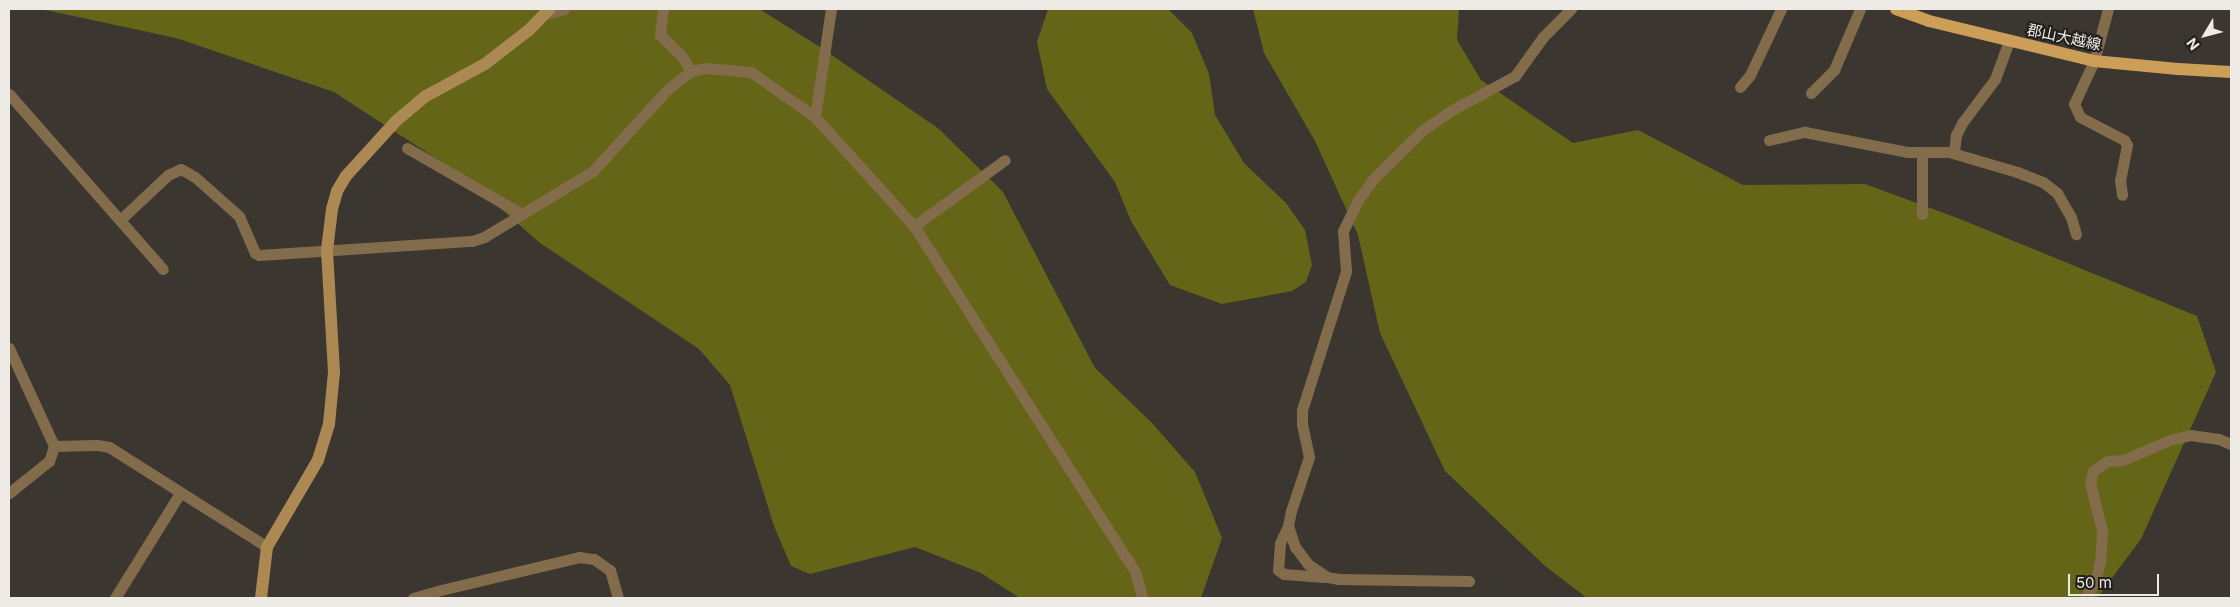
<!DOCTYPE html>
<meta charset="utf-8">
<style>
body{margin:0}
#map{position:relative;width:2240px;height:607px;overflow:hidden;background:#3b3730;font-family:Inter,"Noto Sans JP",sans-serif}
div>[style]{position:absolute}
.forest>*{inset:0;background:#646516}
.street>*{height:11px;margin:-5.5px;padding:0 5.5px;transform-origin:5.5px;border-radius:5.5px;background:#836c4c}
.secondary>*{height:12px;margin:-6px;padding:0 6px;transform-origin:6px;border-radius:6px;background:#ac8953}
.primary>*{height:12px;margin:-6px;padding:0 6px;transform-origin:6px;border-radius:6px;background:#cd9e58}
span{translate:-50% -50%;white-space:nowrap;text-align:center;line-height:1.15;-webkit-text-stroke:4px #211f1c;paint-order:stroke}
.street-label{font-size:15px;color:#eeebe7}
.frame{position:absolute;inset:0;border:10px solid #eeebe7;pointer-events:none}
.north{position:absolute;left:2180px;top:10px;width:50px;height:50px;-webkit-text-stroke:4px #211f1c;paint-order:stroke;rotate:233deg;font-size:14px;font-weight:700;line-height:20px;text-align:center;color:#eeebe7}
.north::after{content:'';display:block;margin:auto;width:18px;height:22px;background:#eeebe7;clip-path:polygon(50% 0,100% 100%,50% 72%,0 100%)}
.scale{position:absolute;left:2068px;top:574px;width:91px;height:22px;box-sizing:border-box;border:2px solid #eeebe7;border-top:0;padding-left:6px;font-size:15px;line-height:18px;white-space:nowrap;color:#eeebe7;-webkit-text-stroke:4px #211f1c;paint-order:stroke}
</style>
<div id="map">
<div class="forest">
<i style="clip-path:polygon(41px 9px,759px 9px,820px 47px,939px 129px,1003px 192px,1095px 368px,1152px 423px,1195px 472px,1222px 538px,1201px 598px,1020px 598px,981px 573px,915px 547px,810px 574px,791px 566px,774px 526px,730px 385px,699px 349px,540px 243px,466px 178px,334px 92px,176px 38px)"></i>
<i style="clip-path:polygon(1048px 9px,1168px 9px,1192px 33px,1209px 74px,1215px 115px,1244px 163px,1286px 203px,1305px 230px,1312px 265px,1306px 282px,1292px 291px,1222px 304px,1170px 285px,1131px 221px,1115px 182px,1047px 89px,1037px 42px)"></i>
<i style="clip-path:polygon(1253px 9px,1459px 9px,1457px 40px,1481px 80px,1573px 143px,1638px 130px,1743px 185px,1865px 184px,1960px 219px,2197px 316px,2216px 372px,2141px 539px,2097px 598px,1587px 598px,1545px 566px,1445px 471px,1380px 333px,1358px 235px,1315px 141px,1264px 53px)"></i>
</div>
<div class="street">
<i style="left:663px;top:9px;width:26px;rotate:97deg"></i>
<i style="left:660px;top:35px;width:29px;rotate:44deg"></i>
<i style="left:681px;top:55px;width:19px;rotate:58deg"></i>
<i style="left:2108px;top:9px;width:54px;rotate:105.1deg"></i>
<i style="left:2094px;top:61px;width:47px;rotate:114.9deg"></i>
<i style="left:2074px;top:104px;width:14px;rotate:65deg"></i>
<i style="left:2080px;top:117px;width:50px;rotate:27.6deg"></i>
<i style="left:2124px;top:140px;width:6px;rotate:59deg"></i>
<i style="left:2127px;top:145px;width:36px;rotate:101deg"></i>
<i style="left:2120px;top:180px;width:15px;rotate:82deg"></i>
<i style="left:543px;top:15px;width:22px;rotate:-16deg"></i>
<i style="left:1740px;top:87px;width:16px;rotate:-50deg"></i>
<i style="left:1750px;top:75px;width:73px;rotate:-64.8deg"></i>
<i style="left:1811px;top:93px;width:33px;rotate:-45deg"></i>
<i style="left:1834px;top:70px;width:66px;rotate:-66.9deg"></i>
<i style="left:9px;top:94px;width:233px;rotate:48.7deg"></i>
<i style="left:815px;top:117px;width:109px;rotate:-81.6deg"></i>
<i style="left:1769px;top:140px;width:37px;rotate:-13deg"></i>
<i style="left:1805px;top:132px;width:105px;rotate:11deg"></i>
<i style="left:1908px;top:152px;width:41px"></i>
<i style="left:1949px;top:152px;width:71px;rotate:16.4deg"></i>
<i style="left:2017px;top:172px;width:28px;rotate:21deg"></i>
<i style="left:2043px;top:182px;width:18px;rotate:38deg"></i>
<i style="left:2057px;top:193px;width:28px;rotate:60deg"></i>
<i style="left:2071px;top:217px;width:18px;rotate:74deg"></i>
<i style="left:407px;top:148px;width:133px;rotate:29.9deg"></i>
<i style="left:1954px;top:153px;width:18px;rotate:-84deg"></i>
<i style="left:1956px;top:135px;width:13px;rotate:-63deg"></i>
<i style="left:1962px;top:123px;width:55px;rotate:-53.1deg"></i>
<i style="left:1995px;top:79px;width:40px;rotate:-69.8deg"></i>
<i style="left:1922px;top:214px;width:61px;rotate:-90deg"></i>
<i style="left:120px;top:220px;width:66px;rotate:-43.2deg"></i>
<i style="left:168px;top:175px;width:14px;rotate:-25deg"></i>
<i style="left:181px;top:169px;width:16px;rotate:30deg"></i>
<i style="left:195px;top:177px;width:59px;rotate:41.6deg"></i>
<i style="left:239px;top:216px;width:40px;rotate:66.6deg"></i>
<i style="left:255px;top:253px;width:4px;rotate:27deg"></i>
<i style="left:259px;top:255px;width:213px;rotate:-3.8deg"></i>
<i style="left:472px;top:241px;width:13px;rotate:-18deg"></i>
<i style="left:484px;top:237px;width:127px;rotate:-31.2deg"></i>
<i style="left:593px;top:171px;width:111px;rotate:-47.6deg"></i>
<i style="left:668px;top:89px;width:29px;rotate:-38deg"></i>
<i style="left:691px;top:71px;width:16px;rotate:-11deg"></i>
<i style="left:707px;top:68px;width:44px;rotate:5.2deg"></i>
<i style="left:751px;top:72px;width:78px;rotate:35.1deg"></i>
<i style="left:815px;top:117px;width:147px;rotate:47.8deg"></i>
<i style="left:914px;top:226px;width:410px;rotate:57.4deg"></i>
<i style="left:1135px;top:571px;width:28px;rotate:75deg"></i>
<i style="left:914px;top:226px;width:112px;rotate:-36deg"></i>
<i style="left:9px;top:348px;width:108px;rotate:65.3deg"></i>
<i style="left:54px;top:446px;width:16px;rotate:108deg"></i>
<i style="left:49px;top:461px;width:51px;rotate:141.3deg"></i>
<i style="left:54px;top:446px;width:43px;rotate:-1.3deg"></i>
<i style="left:97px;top:445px;width:12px;rotate:9deg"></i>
<i style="left:109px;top:447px;width:187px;rotate:32.3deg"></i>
<i style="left:1288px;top:526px;width:19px;rotate:115deg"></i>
<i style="left:1280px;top:543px;width:27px;rotate:94deg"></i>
<i style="left:1278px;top:570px;width:7px;rotate:34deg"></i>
<i style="left:1284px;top:574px;width:40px;rotate:4.3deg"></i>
<i style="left:1469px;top:581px;width:130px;rotate:-179.1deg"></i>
<i style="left:1339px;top:579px;width:12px;rotate:-171deg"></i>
<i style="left:1327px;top:577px;width:23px;rotate:-146deg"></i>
<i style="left:1308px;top:564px;width:21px;rotate:-127deg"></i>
<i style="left:1295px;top:547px;width:22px;rotate:-108deg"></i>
<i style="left:1288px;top:526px;width:15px;rotate:-79deg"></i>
<i style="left:1291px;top:511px;width:57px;rotate:-71.6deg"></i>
<i style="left:1309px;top:457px;width:34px;rotate:-102deg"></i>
<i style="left:1302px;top:424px;width:14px;rotate:-90deg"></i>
<i style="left:1302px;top:410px;width:146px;rotate:-72.4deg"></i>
<i style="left:1346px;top:271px;width:40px;rotate:-94.3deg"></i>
<i style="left:1343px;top:231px;width:34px;rotate:-64deg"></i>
<i style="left:1358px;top:200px;width:27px;rotate:-54deg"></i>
<i style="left:1374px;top:178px;width:70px;rotate:-44.4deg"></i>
<i style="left:1424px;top:129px;width:34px;rotate:-34deg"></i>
<i style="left:1452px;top:110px;width:72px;rotate:-28.4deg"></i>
<i style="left:1515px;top:76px;width:48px;rotate:-54.3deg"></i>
<i style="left:1543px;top:37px;width:40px;rotate:-45deg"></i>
<i style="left:115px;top:598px;width:123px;rotate:-58.2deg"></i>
<i style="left:413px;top:598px;width:29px;rotate:-16deg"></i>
<i style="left:441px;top:590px;width:142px;rotate:-13.4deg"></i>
<i style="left:579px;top:557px;width:15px;rotate:8deg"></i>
<i style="left:594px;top:559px;width:19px;rotate:35deg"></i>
<i style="left:610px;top:570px;width:29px;rotate:74deg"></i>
<i style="left:2085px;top:598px;width:19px;rotate:-58deg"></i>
<i style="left:2095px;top:582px;width:21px;rotate:-76deg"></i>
<i style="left:2100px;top:562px;width:31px;rotate:-86deg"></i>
<i style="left:2102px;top:531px;width:49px;rotate:-104deg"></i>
<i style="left:2090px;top:483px;width:12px;rotate:-76deg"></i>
<i style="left:2093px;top:471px;width:18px;rotate:-34deg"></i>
<i style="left:2108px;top:461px;width:15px;rotate:-4deg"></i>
<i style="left:2123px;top:460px;width:51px;rotate:-23.1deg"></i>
<i style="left:2170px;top:440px;width:21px;rotate:-14deg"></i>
<i style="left:2190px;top:435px;width:29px;rotate:8deg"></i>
<i style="left:2219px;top:439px;width:13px;rotate:23deg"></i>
</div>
<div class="secondary">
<i style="left:261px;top:598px;width:51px;rotate:-83.3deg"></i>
<i style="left:267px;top:547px;width:101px;rotate:-59.6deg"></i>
<i style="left:318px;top:460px;width:38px;rotate:-73deg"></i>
<i style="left:329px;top:424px;width:52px;rotate:-84.5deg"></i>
<i style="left:334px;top:372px;width:122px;rotate:-93.3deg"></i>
<i style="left:327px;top:250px;width:41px;rotate:-83deg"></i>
<i style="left:332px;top:209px;width:19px;rotate:-74deg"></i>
<i style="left:337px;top:191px;width:17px;rotate:-59deg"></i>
<i style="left:346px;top:176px;width:74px;rotate:-47.7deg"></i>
<i style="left:396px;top:121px;width:39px;rotate:-40deg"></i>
<i style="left:426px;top:96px;width:67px;rotate:-28.5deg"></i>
<i style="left:485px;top:64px;width:56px;rotate:-37.7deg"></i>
<i style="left:529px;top:30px;width:29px;rotate:-46deg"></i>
</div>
<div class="primary">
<i style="left:1896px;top:9px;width:35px;rotate:20deg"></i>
<i style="left:1929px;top:21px;width:170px;rotate:13.6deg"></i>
<i style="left:2094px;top:61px;width:84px;rotate:5.4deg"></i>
<i style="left:2178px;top:69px;width:53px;rotate:3.2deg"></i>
</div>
<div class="street-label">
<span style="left:2064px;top:37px;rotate:12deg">郡山大越線</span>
</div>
<div class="frame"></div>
<div class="north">N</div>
<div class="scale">50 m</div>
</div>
